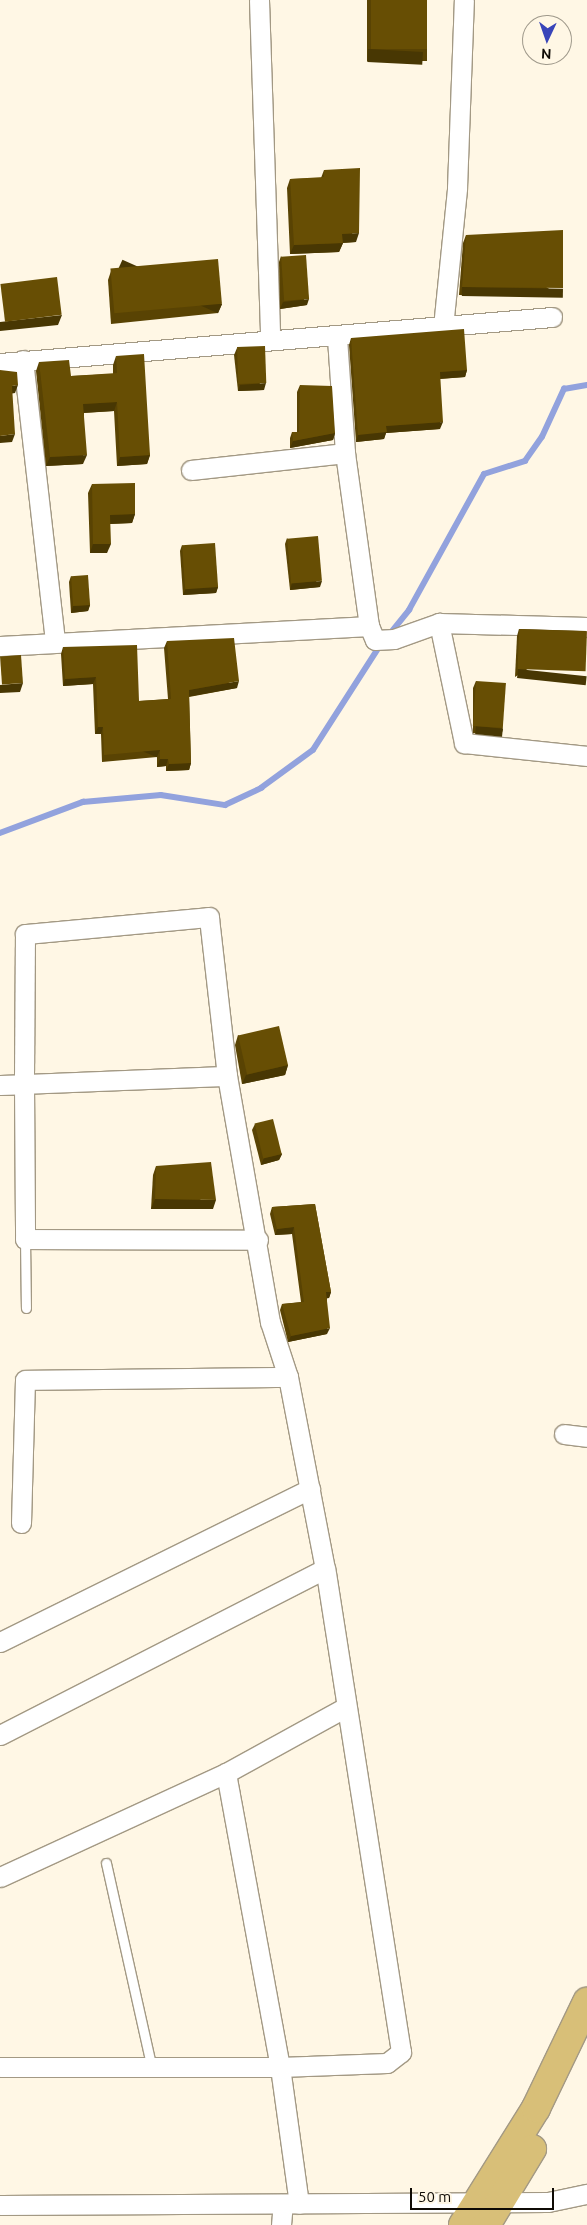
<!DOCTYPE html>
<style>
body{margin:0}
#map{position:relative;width:587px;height:2225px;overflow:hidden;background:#fff7e5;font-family:Ubuntu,sans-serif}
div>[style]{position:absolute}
.stream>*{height:5.5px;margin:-2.75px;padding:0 2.75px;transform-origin:2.75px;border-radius:2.75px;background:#92a2dd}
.roads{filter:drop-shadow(1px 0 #a39984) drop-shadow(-1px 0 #a39984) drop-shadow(0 1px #a39984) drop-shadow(0 -1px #a39984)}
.lane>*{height:9px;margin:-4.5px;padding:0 4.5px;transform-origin:4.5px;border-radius:4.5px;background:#fff}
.street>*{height:19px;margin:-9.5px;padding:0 9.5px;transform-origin:9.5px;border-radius:9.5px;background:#fff}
.primary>*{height:28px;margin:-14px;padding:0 14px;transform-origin:14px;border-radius:14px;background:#d8bf78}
.wall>*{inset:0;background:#594303;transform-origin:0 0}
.shaded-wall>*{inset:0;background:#483703;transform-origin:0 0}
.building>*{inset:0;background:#674e04;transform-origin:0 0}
span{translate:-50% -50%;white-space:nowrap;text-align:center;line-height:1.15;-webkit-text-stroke:5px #fff7e5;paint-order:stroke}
.north{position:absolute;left:522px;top:15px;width:50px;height:50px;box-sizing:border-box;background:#fff7e5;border:1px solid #9f998b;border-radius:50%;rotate:183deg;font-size:14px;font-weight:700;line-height:20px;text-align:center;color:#0f0b05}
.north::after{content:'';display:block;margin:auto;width:18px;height:22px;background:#3945b9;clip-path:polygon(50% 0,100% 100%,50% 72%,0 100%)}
.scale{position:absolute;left:410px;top:2188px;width:144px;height:22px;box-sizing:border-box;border:2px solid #0f0b05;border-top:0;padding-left:6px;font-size:15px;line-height:18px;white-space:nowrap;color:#0f0b05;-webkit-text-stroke:4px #fff7e5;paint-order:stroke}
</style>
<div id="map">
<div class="stream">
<i style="left:389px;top:635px;width:32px;rotate:-51deg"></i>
<i style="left:409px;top:610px;width:155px;rotate:-61.1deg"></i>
<i style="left:484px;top:474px;width:43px;rotate:-17.6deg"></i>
<i style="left:525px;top:461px;width:29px;rotate:-55deg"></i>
<i style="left:542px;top:437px;width:53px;rotate:-65.4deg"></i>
<i style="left:564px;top:389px;width:23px;rotate:-10deg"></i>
<i style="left:0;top:833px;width:89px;rotate:-20.5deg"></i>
<i style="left:83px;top:802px;width:78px;rotate:-5.1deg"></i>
<i style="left:161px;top:795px;width:65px;rotate:8.9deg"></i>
<i style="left:225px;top:805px;width:40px;rotate:-25deg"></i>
<i style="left:261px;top:788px;width:64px;rotate:-36.2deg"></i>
<i style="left:313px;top:750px;width:126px;rotate:-57.3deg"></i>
</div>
<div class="roads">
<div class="lane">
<i style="left:25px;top:1239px;width:69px;rotate:89.2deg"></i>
<i style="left:106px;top:1863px;width:206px;rotate:77.4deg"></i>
</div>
<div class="street">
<i style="left:259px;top:0;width:338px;rotate:88.1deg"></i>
<i style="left:443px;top:327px;width:140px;rotate:-84.2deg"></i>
<i style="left:457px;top:188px;width:188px;rotate:-87.9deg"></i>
<i style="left:337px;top:338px;width:115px;rotate:86deg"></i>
<i style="left:345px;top:453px;width:175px;rotate:82.1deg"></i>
<i style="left:23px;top:360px;width:282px;rotate:83.5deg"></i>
<i style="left:0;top:363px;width:554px;rotate:-4.76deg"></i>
<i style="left:191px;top:470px;width:155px;rotate:-6.3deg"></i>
<i style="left:439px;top:623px;width:123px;rotate:78.2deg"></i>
<i style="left:464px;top:743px;width:124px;rotate:6deg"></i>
<i style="left:0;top:646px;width:370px;rotate:-3.1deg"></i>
<i style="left:369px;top:626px;width:15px;rotate:67deg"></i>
<i style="left:375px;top:640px;width:19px;rotate:-3deg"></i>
<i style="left:394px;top:639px;width:48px;rotate:-19.6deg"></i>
<i style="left:439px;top:623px;width:148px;rotate:1.5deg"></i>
<i style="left:0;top:1085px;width:24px;rotate:-2deg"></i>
<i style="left:24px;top:1084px;width:155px;rotate:89.6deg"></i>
<i style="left:25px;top:1239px;width:233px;rotate:0.2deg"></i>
<i style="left:564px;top:1434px;width:23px;rotate:7deg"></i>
<i style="left:21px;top:1523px;width:143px;rotate:-88.4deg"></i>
<i style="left:25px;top:1380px;width:263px;rotate:-0.7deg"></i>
<i style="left:0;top:1642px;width:346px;rotate:-26.3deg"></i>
<i style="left:0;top:1735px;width:365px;rotate:-27.1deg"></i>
<i style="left:226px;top:1773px;width:299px;rotate:79.6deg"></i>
<i style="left:280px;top:2067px;width:138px;rotate:82.1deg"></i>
<i style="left:0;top:1877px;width:249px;rotate:-24.7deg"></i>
<i style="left:226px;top:1773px;width:137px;rotate:-28.8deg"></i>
<i style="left:0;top:2067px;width:280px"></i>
<i style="left:280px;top:2067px;width:107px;rotate:-2.1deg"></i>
<i style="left:387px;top:2063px;width:18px;rotate:-38deg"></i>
<i style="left:401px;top:2052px;width:489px;rotate:-98.9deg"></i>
<i style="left:325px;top:1569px;width:196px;rotate:-100.9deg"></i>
<i style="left:288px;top:1377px;width:58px;rotate:-108.1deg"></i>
<i style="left:270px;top:1322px;width:250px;rotate:-99.9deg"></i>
<i style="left:227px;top:1076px;width:160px;rotate:-96.5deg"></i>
<i style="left:209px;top:917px;width:185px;rotate:174.7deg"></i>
<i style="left:25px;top:934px;width:150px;rotate:90.4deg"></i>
<i style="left:24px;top:1084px;width:203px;rotate:-2.3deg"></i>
<i style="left:0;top:2205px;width:548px;rotate:-0.31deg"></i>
<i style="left:548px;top:2202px;width:40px;rotate:-12deg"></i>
<i style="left:281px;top:2225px;width:21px;rotate:-85deg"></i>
</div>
<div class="primary">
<i style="left:463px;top:2225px;width:138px;rotate:-58deg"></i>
<i style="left:536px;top:2108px;width:118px;rotate:-64.3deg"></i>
<i style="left:486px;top:2225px;width:89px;rotate:-58.8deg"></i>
</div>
</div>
<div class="wall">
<i style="left:367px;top:0;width:60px;height:61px"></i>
<i style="clip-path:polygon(324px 170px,356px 242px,343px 243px,339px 252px,290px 254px,287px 188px,290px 179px,321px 178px)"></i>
<i style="clip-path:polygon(466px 235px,560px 296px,459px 295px,463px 243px)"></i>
<i style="clip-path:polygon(281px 256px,307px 305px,280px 309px,279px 262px)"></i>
<i style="clip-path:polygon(111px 271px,222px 304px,218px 313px,111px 324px,108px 280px)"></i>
<i style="clip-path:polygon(351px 338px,467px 370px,465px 377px,440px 379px,440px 429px,386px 433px,384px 439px,356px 442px,349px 345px)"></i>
<i style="clip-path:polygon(237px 348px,264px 390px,238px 391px,234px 355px)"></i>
<i style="clip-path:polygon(116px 356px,150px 455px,147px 464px,117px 466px,114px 411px,84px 413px,83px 464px,46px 466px,36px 371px,39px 362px,71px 376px,113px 374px,113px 365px)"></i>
<i style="clip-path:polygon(300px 385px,335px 433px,333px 440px,290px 448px,290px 438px,292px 432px,297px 432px,297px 392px)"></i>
<i style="clip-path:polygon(92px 484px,135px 514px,132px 523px,110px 524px,107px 553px,90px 553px,88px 493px)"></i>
<i style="clip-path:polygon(287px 538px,320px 587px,290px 590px,285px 544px)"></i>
<i style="clip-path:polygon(182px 545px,218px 587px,216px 593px,183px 595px,180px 551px)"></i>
<i style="clip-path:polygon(71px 576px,90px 605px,88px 611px,71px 613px,69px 582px)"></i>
<i style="clip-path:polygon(519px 629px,587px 631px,515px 677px,517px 636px)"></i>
<i style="clip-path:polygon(167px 641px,237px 688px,189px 697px,191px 763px,189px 770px,166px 771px,166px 766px,157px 767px,157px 757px,102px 762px,101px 734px,95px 734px,93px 684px,63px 686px,61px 654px,63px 647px,139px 701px,168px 699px,164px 648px)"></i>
<i style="clip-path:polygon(476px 681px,503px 729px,501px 736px,473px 733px,473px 688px)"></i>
<i style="clip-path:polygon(238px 1035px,288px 1065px,285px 1075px,242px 1084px,235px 1045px)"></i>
<i style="clip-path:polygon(255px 1124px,282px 1154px,279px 1160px,261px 1165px,252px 1130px)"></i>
<i style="clip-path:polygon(156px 1166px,213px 1209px,151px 1209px,153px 1175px)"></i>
<i style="clip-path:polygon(315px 1204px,331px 1292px,329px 1298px,327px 1298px,327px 1334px,288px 1342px,280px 1310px,282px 1304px,301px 1302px,292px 1234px,275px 1235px,270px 1214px,272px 1207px)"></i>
</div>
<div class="shaded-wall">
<i style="left:368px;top:49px;width:55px;height:13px;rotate:3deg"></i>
<i style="clip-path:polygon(359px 233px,356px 242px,339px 243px,342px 234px)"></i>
<i style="clip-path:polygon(343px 243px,339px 252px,290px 254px,294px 245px)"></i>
<i style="left:462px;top:287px;width:101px;height:9px;rotate:1deg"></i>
<i style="clip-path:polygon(309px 299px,307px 305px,280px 309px,283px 302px)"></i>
<i style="left:222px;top:304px;width:10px;height:109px;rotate:114deg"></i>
<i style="clip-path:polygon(62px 315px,58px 325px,0 331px,0 322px)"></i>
<i style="clip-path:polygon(467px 370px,465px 377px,437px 379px,440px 372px)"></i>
<i style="clip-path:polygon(266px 383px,264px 390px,238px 391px,240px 385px)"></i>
<i style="clip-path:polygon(18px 385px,15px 393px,9px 394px,12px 386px)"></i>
<i style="clip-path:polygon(117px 402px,114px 411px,80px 413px,83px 404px)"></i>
<i style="clip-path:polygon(443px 422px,440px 429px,386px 433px,384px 439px,356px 442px,358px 435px,386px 426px)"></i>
<i style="clip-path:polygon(335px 433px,333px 440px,290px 448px,293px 441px)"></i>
<i style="clip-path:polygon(15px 434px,12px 442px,0 443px,0 436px)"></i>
<i style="clip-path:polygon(87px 455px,83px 464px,46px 466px,50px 457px)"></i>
<i style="clip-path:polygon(150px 455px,147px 464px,117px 466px,120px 457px)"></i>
<i style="clip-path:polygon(135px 514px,132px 523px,107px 524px,110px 515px)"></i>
<i style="clip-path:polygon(93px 544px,111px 544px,107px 553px,90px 553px)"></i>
<i style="clip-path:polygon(322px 581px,320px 587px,290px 590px,292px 583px)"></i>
<i style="clip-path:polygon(218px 587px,216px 593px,183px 595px,186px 588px)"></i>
<i style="clip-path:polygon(90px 605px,88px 611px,71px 613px,73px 606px)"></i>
<i style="left:518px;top:669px;width:69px;height:9px;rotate:6deg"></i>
<i style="clip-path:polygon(96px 677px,93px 684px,63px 686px,65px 679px)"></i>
<i style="clip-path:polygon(239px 681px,237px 688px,186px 697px,189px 690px)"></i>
<i style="clip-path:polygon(23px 683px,20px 692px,0 693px,0 685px)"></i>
<i style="left:476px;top:726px;width:27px;height:8px;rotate:6deg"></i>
<i style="clip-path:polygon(98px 727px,103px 727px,101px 734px,95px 734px)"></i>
<i style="left:160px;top:750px;width:8px;height:56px;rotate:113deg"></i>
<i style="clip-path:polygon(160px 759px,168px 759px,166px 766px,157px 767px)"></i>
<i style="clip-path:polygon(191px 763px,189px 770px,166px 771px,169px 764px)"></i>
<i style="clip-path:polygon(288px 1065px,285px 1075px,242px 1084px,246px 1075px)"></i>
<i style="clip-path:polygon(282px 1154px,279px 1160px,261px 1165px,264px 1158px)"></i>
<i style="clip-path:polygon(155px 1199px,216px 1200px,213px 1209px,151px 1209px)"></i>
<i style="clip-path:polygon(294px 1227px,292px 1234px,275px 1235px,277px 1229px)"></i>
<i style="clip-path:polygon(326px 1292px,331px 1292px,329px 1298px,324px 1299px)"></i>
<i style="clip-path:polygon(330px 1328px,327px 1334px,288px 1342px,291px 1336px)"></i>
</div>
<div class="building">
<i style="left:371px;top:0;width:56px;height:49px"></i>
<i style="clip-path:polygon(360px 168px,359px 233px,342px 234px,343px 243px,294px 245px,290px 179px,324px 177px,324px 170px)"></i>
<i style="clip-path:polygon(563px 230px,563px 288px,462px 287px,466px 235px)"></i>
<i style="left:306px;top:255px;width:44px;height:25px;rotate:86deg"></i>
<i style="left:218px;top:259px;width:45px;height:108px;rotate:85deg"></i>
<i style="left:57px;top:277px;width:38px;height:57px;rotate:83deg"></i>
<i style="clip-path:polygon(464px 329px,467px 370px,440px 372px,443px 422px,386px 426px,387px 432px,358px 435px,351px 338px)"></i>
<i style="left:265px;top:346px;width:37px;height:28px;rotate:88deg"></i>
<i style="clip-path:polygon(144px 354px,150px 455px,120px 457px,117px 402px,83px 404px,87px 455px,50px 457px,39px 362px,69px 360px,71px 376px,117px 373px,116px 356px)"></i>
<i style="clip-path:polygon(0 370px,17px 372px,18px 385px,12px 386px,15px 434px,0 436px)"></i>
<i style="clip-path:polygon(300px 385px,332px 386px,335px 433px,293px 441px,292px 432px,299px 432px)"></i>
<i style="clip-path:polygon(135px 483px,135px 514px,110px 515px,111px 544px,93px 544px,92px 484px)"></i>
<i style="left:318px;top:536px;width:45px;height:31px;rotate:85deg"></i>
<i style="left:215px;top:543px;width:44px;height:33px;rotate:86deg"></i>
<i style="left:88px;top:575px;width:30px;height:17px;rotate:86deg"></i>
<i style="left:519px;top:629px;width:68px;height:40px;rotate:2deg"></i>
<i style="clip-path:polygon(234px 638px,239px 681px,189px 690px,191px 763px,169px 764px,168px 759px,160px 759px,160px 750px,104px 755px,103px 727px,98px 727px,96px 677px,65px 679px,63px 647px,137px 645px,139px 701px,171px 699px,167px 641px)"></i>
<i style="left:21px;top:655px;width:28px;height:21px;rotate:86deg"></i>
<i style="left:476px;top:681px;width:30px;height:45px;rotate:4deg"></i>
<i style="left:279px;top:1026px;width:40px;height:42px;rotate:77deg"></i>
<i style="left:273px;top:1119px;width:36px;height:19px;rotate:76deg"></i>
<i style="clip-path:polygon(211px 1162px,216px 1200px,155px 1199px,156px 1166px)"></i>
<i style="clip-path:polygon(315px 1204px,331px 1292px,326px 1292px,330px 1328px,291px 1336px,282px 1304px,304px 1302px,294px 1227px,277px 1229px,272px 1207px)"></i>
</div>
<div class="north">N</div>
<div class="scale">50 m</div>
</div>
